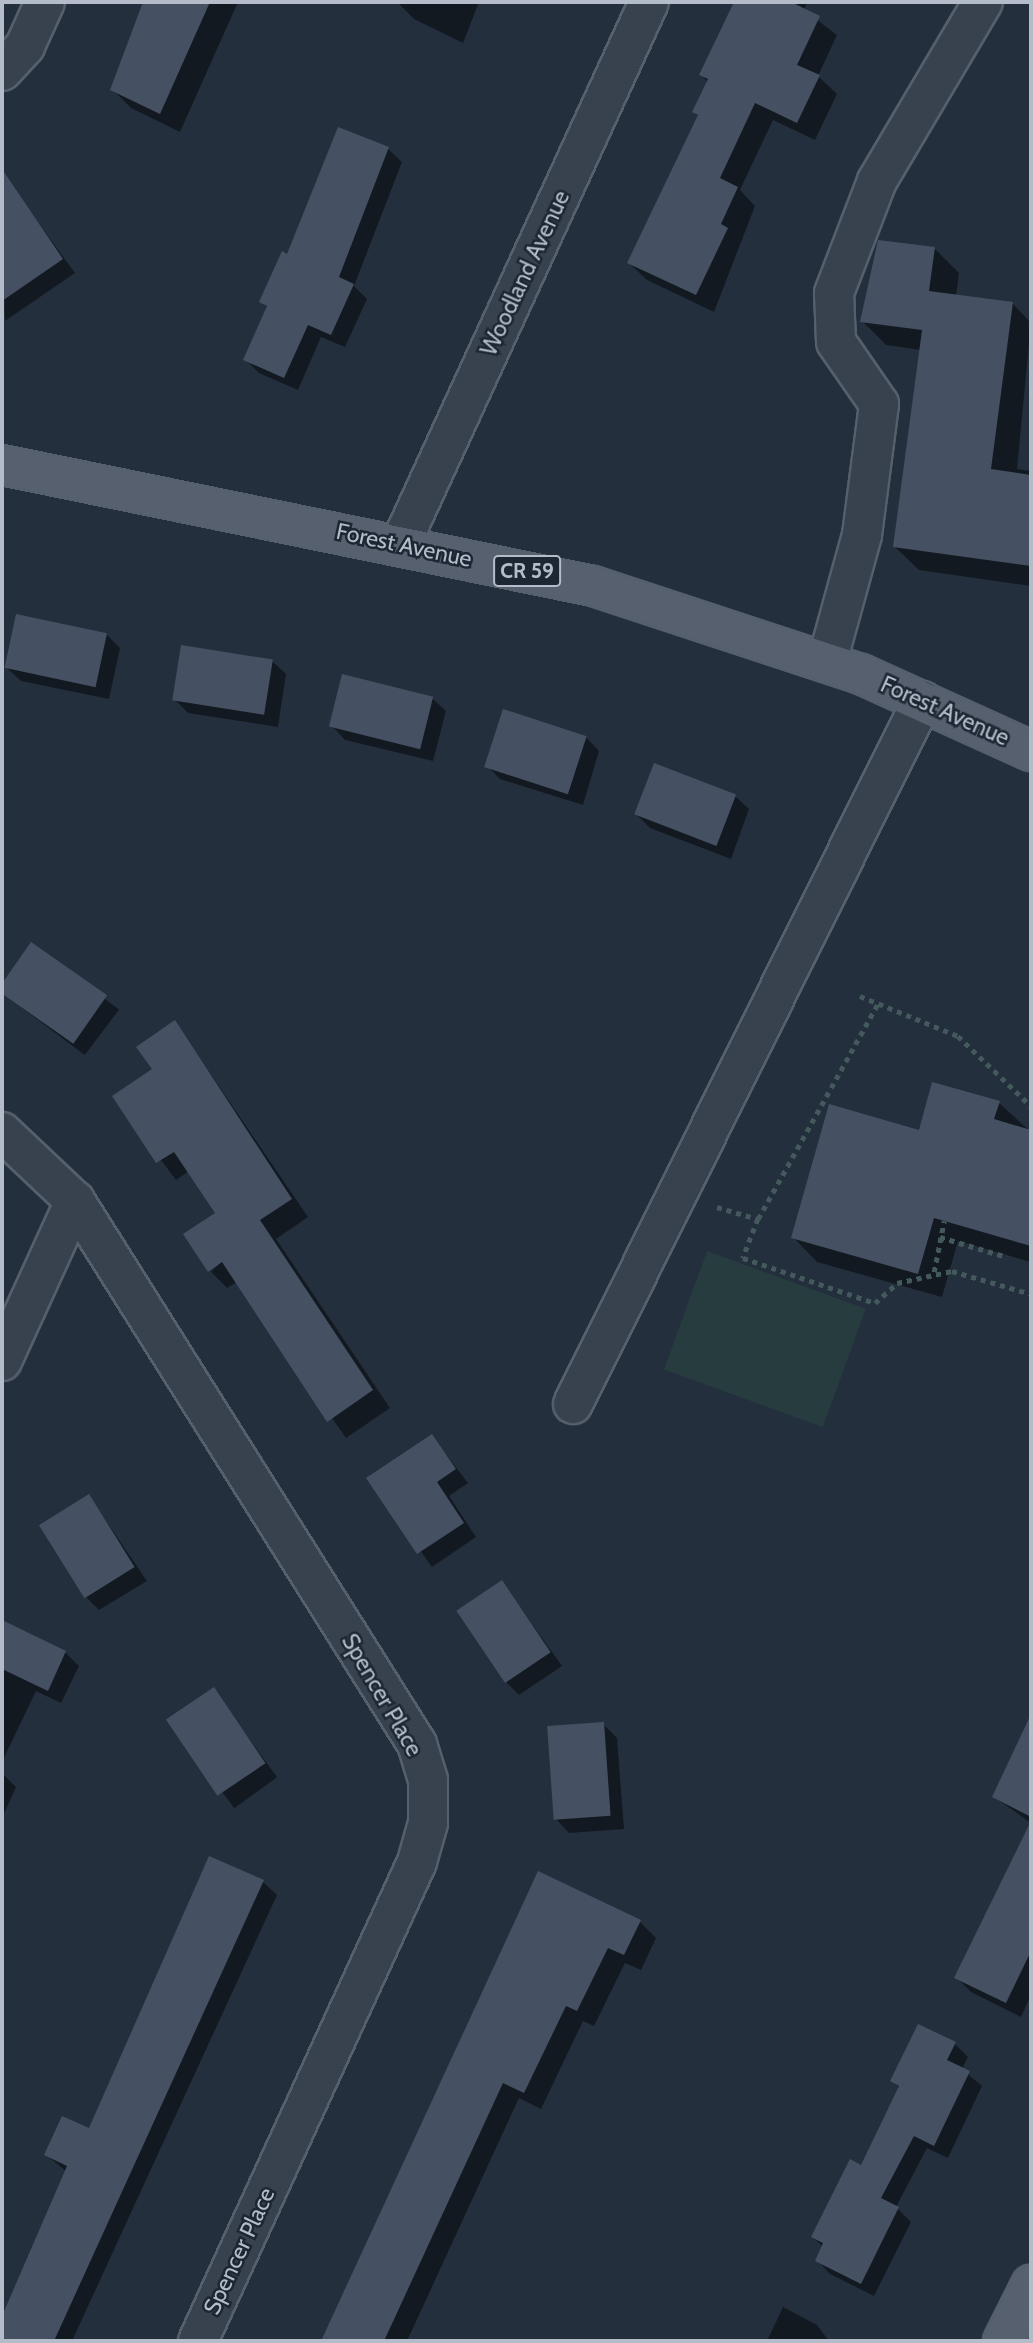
<!DOCTYPE html>
<style>
body{margin:0}
#map{position:relative;width:1033px;height:2343px;overflow:hidden;background:#242f3e;font-family:Cabin,sans-serif}
div>[style]{position:absolute}
.green>*{inset:0;background:#263c3f;transform-origin:0 0}
.shadow>*{inset:0;background:#0007;transform-origin:0 0}
.building>*{inset:0;background:#455162;transform-origin:0 0}
.path>*{height:4.5px;margin-top:-2.25px;transform-origin:0;background:repeating-linear-gradient(90deg,#44595c 0 5px,transparent 0 10px)}
.roads{filter:drop-shadow(2px 0 #565f6c) drop-shadow(-2px 0 #565f6c) drop-shadow(0 2px #565f6c) drop-shadow(0 -2px #565f6c)}
.minor>*{height:38px;margin:-19px;padding:0 19px;transform-origin:19px;border-radius:19px;background:#38414e}
.major>*{height:38px;margin:-19px;padding:0 19px;transform-origin:19px;border-radius:19px;background:#56606e}
span{translate:-50% -50%;white-space:nowrap;text-align:center;line-height:1.15;-webkit-text-stroke:5px #1d2633;paint-order:stroke}
.shield-label span{padding:2px 5px;background:#1d2633;border:2px solid;border-radius:5px;-webkit-text-stroke-width:0}
.shield-label{font-size:21px;color:#b4bcc9;font-weight:700}
.street-label{font-size:23px;color:#b4bcc9}
.frame{position:absolute;inset:0;border:4px solid #b4bcc9;pointer-events:none}
</style>
<div id="map">
<div class="green">
<i style="left:707px;top:1251px;width:169px;height:126px;rotate:20deg"></i>
</div>
<div class="shadow">
<i style="clip-path:polygon(145px 2px,238px 2px,180px 132px,131px 108px,112px 89px)"></i>
<i style="clip-path:polygon(397px 2px,479px 2px,463px 43px,414px 19px)"></i>
<i style="clip-path:polygon(736px 2px,807px 2px,804px 10px,837px 35px,818px 76px,837px 94px,815px 140px,773px 120px,740px 190px,755px 206px,714px 312px,647px 280px,629px 263px,699px 117px,694px 112px,708px 82px,701px 75px)"></i>
<i style="clip-path:polygon(388px 149px,402px 162px,354px 286px,367px 299px,345px 347px,321px 337px,298px 390px,259px 373px,245px 359px,268px 308px,261px 301px,288px 256px)"></i>
<i style="clip-path:polygon(21px 199px,75px 273px,5px 321px,2px 212px)"></i>
<i style="clip-path:polygon(935px 249px,959px 273px,956px 296px,1012px 303px,1031px 323px,1017px 469px,1031px 471px,1031px 586px,919px 570px,894px 546px,921px 350px,886px 345px,862px 321px)"></i>
<i style="clip-path:polygon(106px 634px,120px 648px,109px 699px,21px 681px,7px 668px)"></i>
<i style="clip-path:polygon(272px 661px,286px 674px,278px 727px,188px 713px,174px 699px)"></i>
<i style="clip-path:polygon(432px 698px,446px 711px,433px 761px,345px 740px,332px 726px)"></i>
<i style="clip-path:polygon(586px 737px,599px 751px,583px 805px,500px 779px,487px 766px)"></i>
<i style="clip-path:polygon(735px 796px,749px 809px,731px 859px,650px 828px,637px 815px)"></i>
<i style="left:32px;top:944px;width:109px;height:57px;rotate:37deg"></i>
<i style="clip-path:polygon(175px 1022px,308px 1217px,276px 1239px,390px 1408px,346px 1438px,237px 1282px,227px 1288px,211px 1272px,228px 1255px,210px 1271px,185px 1235px,217px 1213px,189px 1171px,176px 1180px,114px 1097px,154px 1070px)"></i>
<i style="clip-path:polygon(999px 1103px,1031px 1132px,1031px 1262px,958px 1241px,942px 1297px,817px 1262px,793px 1237px,920px 1132px)"></i>
<i style="clip-path:polygon(432px 1436px,468px 1483px,449px 1496px,476px 1537px,432px 1567px,369px 1479px)"></i>
<i style="clip-path:polygon(89px 1496px,147px 1581px,99px 1610px,86px 1597px)"></i>
<i style="clip-path:polygon(502px 1582px,562px 1666px,519px 1695px,506px 1682px)"></i>
<i style="clip-path:polygon(2px 1622px,65px 1652px,79px 1666px,61px 1703px,36px 1691px,2px 1762px)"></i>
<i style="left:213px;top:1689px;width:109px;height:53px;rotate:54deg"></i>
<i style="clip-path:polygon(603px 1724px,617px 1738px,624px 1829px,569px 1833px,556px 1819px)"></i>
<i style="clip-path:polygon(1010px 1762px,1031px 1773px,1031px 1823px,994px 1797px)"></i>
<i style="clip-path:polygon(2px 1773px,16px 1787px,2px 1818px)"></i>
<i style="clip-path:polygon(1031px 1826px,1031px 1995px,1021px 2017px,971px 1992px,956px 1977px)"></i>
<i style="clip-path:polygon(210px 1859px,263px 1882px,277px 1895px,72px 2341px,2px 2341px,2px 2318px,66px 2171px,46px 2155px,90px 2130px)"></i>
<i style="clip-path:polygon(539px 1873px,640px 1922px,656px 1938px,641px 1970px,625px 1963px,594px 2026px,583px 2021px,541px 2109px,519px 2098px,407px 2341px,325px 2341px)"></i>
<i style="clip-path:polygon(955px 2044px,968px 2057px,962px 2069px,982px 2086px,948px 2158px,927px 2148px,896px 2207px,911px 2222px,874px 2296px,830px 2274px,817px 2260px,823px 2247px,813px 2237px,862px 2167px,900px 2088px,892px 2081px)"></i>
<i style="clip-path:polygon(783px 2307px,817px 2325px,829px 2341px,767px 2341px)"></i>
</div>
<div class="building">
<i style="clip-path:polygon(143px 2px,210px 2px,160px 114px,110px 90px)"></i>
<i style="clip-path:polygon(734px 2px,791px 2px,820px 16px,797px 65px,820px 75px,797px 123px,755px 103px,720px 178px,738px 187px,721px 224px,728px 228px,696px 295px,627px 263px,698px 115px,692px 112px,708px 79px,699px 75px)"></i>
<i style="clip-path:polygon(338px 127px,389px 147px,339px 277px,354px 284px,331px 335px,308px 325px,284px 378px,243px 360px,267px 306px,259px 302px,282px 251px,287px 254px)"></i>
<i style="clip-path:polygon(2px 169px,63px 259px,2px 301px)"></i>
<i style="clip-path:polygon(878px 240px,935px 247px,929px 291px,1013px 302px,991px 469px,1031px 475px,1031px 566px,893px 547px,922px 330px,860px 322px)"></i>
<i style="left:16px;top:614px;width:93px;height:55px;rotate:12deg"></i>
<i style="left:181px;top:645px;width:93px;height:56px;rotate:9deg"></i>
<i style="left:342px;top:674px;width:94px;height:54px;rotate:14deg"></i>
<i style="left:503px;top:709px;width:88px;height:61px;rotate:18deg"></i>
<i style="left:654px;top:763px;width:88px;height:55px;rotate:21deg"></i>
<i style="left:31px;top:942px;width:93px;height:59px;rotate:35deg"></i>
<i style="clip-path:polygon(175px 1020px,292px 1199px,260px 1220px,373px 1390px,327px 1422px,222px 1262px,208px 1272px,183px 1234px,215px 1213px,174px 1152px,156px 1163px,112px 1096px,152px 1069px,136px 1047px)"></i>
<i style="clip-path:polygon(932px 1082px,1000px 1101px,994px 1119px,1031px 1130px,1031px 1246px,934px 1218px,918px 1274px,791px 1238px,829px 1104px,919px 1130px)"></i>
<i style="clip-path:polygon(432px 1434px,456px 1469px,437px 1482px,464px 1523px,417px 1554px,366px 1478px)"></i>
<i style="left:89px;top:1494px;width:86px;height:59px;rotate:58deg"></i>
<i style="left:502px;top:1580px;width:87px;height:55px;rotate:56deg"></i>
<i style="clip-path:polygon(2px 1620px,66px 1651px,48px 1691px,2px 1669px)"></i>
<i style="left:214px;top:1687px;width:92px;height:58px;rotate:56deg"></i>
<i style="clip-path:polygon(1031px 1714px,1031px 1817px,992px 1797px)"></i>
<i style="left:604px;top:1722px;width:94px;height:57px;rotate:86deg"></i>
<i style="clip-path:polygon(1031px 1821px,1031px 1951px,1006px 2003px,954px 1978px)"></i>
<i style="clip-path:polygon(209px 1856px,264px 1880px,54px 2341px,2px 2341px,2px 2316px,67px 2166px,44px 2155px,62px 2116px,89px 2128px)"></i>
<i style="clip-path:polygon(538px 1871px,641px 1920px,624px 1955px,608px 1948px,577px 2011px,566px 2006px,524px 2093px,503px 2083px,384px 2341px,321px 2341px)"></i>
<i style="clip-path:polygon(918px 2024px,956px 2042px,947px 2060px,970px 2071px,934px 2146px,914px 2136px,881px 2198px,899px 2207px,861px 2284px,815px 2261px,823px 2243px,811px 2237px,850px 2159px,861px 2165px,899px 2086px,890px 2081px)"></i>
</div>
<div class="path">
<i style="left:860px;top:996px;width:106px;rotate:22.2deg"></i>
<i style="left:958px;top:1036px;width:101px;rotate:43.8deg"></i>
<i style="left:717px;top:1207px;width:43px;rotate:16.3deg"></i>
<i style="left:758px;top:1219px;width:42px;rotate:111deg"></i>
<i style="left:743px;top:1258px;width:139px;rotate:18.8deg"></i>
<i style="left:875px;top:1303px;width:30px;rotate:-42deg"></i>
<i style="left:897px;top:1283px;width:56px;rotate:-12.3deg"></i>
<i style="left:952px;top:1271px;width:82px;rotate:16.2deg"></i>
<i style="left:758px;top:1219px;width:247px;rotate:-60.9deg"></i>
<i style="left:940px;top:1237px;width:70px;rotate:16.6deg"></i>
<i style="left:934px;top:1272px;width:52px;rotate:-78.9deg"></i>
</div>
<div class="roads">
<div class="minor">
<i style="left:2px;top:71px;width:34px;rotate:-47deg"></i>
<i style="left:25px;top:46px;width:48px;rotate:-65.6deg"></i>
<i style="left:401px;top:543px;width:595px;rotate:-65.37deg"></i>
<i style="left:827px;top:662px;width:132px;rotate:-74.6deg"></i>
<i style="left:862px;top:535px;width:132px;rotate:-82.6deg"></i>
<i style="left:879px;top:404px;width:75px;rotate:-124.7deg"></i>
<i style="left:836px;top:342px;width:49px;rotate:-92.3deg"></i>
<i style="left:834px;top:293px;width:120px;rotate:-69deg"></i>
<i style="left:877px;top:181px;width:208px;rotate:-59.4deg"></i>
<i style="left:2px;top:1132px;width:100px;rotate:43.4deg"></i>
<i style="left:75px;top:1201px;width:642px;rotate:57.8deg"></i>
<i style="left:417px;top:1744px;width:38px;rotate:73deg"></i>
<i style="left:428px;top:1780px;width:43px;rotate:90deg"></i>
<i style="left:428px;top:1823px;width:41px;rotate:105.8deg"></i>
<i style="left:417px;top:1862px;width:527px;rotate:114.57deg"></i>
<i style="left:2px;top:1361px;width:176px;rotate:-65.5deg"></i>
<i style="left:573px;top:1404px;width:785px;rotate:-63.6deg"></i>
</div>
<div class="major">
<i style="left:2px;top:465px;width:603px;rotate:11.57deg"></i>
<i style="left:593px;top:586px;width:282px;rotate:18.2deg"></i>
<i style="left:861px;top:674px;width:187px;rotate:24.4deg"></i>
<i style="left:1003px;top:2341px;width:63px;rotate:-63.4deg"></i>
</div>
</div>
<div class="shield-label">
<span style="left:527px;top:571px">CR 59</span>
</div>
<div class="street-label">
<span style="left:525px;top:273px;rotate:-65deg">Woodland Avenue</span>
<span style="left:404px;top:545px;rotate:12deg">Forest Avenue</span>
<span style="left:945px;top:711px;rotate:24deg">Forest Avenue</span>
<span style="left:382px;top:1695px;rotate:60deg">Spencer Place</span>
<span style="left:239px;top:2251px;rotate:-65deg">Spencer Place</span>
</div>
<div class="frame"></div>
</div>
